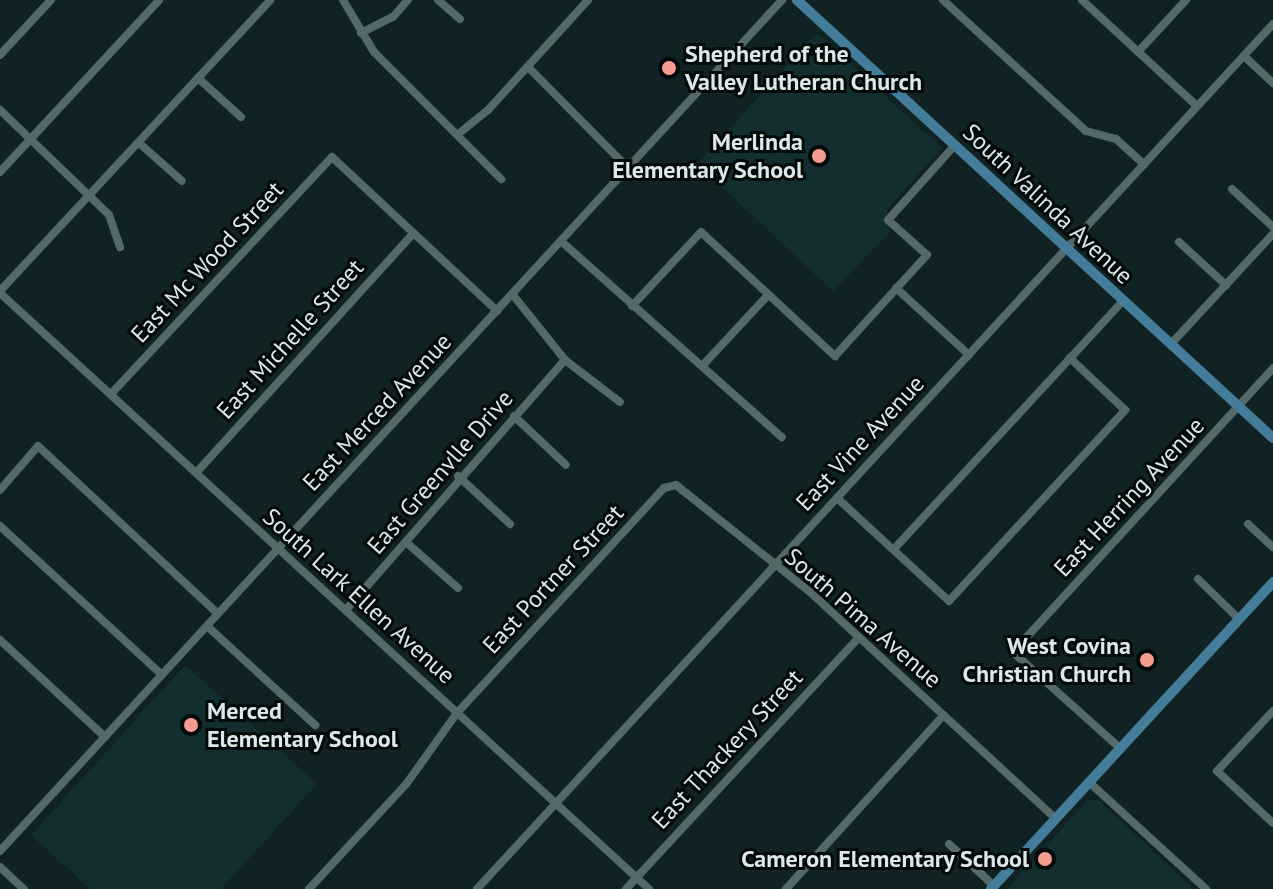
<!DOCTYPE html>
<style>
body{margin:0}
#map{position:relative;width:1273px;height:889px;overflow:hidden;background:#102223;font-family:"PT Sans",sans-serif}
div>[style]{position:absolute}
.built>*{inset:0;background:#122e30}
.minor>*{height:8px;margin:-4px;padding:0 4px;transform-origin:4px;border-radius:4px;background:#55696a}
.major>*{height:10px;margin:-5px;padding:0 5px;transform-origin:5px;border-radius:5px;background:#447d99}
.dots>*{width:22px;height:22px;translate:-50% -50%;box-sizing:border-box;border:4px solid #040a0a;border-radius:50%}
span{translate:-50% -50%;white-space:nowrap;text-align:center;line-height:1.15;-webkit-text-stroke:6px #040a0a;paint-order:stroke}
.poi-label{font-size:24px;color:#dde8e9;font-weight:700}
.left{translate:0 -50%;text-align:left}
.right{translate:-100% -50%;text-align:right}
.street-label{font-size:24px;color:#dde8e9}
</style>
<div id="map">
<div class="built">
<i style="clip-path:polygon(817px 33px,942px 148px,887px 209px,890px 232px,833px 291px,697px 164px)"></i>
<i style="clip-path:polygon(185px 665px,317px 784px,221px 889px,90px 889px,31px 835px)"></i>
<i style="clip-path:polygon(1088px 800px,1099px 800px,1193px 889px,1007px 889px)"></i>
</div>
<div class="minor">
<i style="left:343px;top:0;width:61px;rotate:59.2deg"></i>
<i style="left:374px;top:52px;width:180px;rotate:45deg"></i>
<i style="left:438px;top:0;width:29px;rotate:41deg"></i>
<i style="left:943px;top:0;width:194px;rotate:42.5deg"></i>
<i style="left:1086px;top:131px;width:31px;rotate:15deg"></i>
<i style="left:1116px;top:139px;width:38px;rotate:42deg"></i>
<i style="left:1082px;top:0;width:156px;rotate:42.7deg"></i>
<i style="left:361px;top:33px;width:36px;rotate:-27deg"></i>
<i style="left:393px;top:17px;width:23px;rotate:-49deg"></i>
<i style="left:1138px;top:52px;width:71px;rotate:-47.3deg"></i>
<i style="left:0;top:55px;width:75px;rotate:-47.2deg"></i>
<i style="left:1244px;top:56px;width:40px;rotate:43deg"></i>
<i style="left:528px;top:67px;width:142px;rotate:45.3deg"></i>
<i style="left:198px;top:78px;width:58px;rotate:42.2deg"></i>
<i style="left:0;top:110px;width:151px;rotate:43.9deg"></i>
<i style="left:109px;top:215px;width:34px;rotate:71deg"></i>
<i style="left:457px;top:135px;width:40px;rotate:-39deg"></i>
<i style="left:488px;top:110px;width:149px;rotate:-47.7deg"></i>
<i style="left:139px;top:143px;width:57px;rotate:41.5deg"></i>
<i style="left:0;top:172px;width:234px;rotate:-47.2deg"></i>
<i style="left:1232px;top:189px;width:56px;rotate:42.8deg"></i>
<i style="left:562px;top:242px;width:294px;rotate:41.6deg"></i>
<i style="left:1179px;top:242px;width:64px;rotate:42.5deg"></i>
<i style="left:896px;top:288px;width:99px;rotate:42.5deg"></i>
<i style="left:0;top:291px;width:397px;rotate:-47.1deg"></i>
<i style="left:0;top:293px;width:881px;rotate:42.56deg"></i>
<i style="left:513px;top:295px;width:83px;rotate:51.3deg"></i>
<i style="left:565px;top:360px;width:69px;rotate:37.4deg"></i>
<i style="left:632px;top:306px;width:101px;rotate:-47deg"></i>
<i style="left:701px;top:232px;width:183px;rotate:42.8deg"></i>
<i style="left:835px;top:356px;width:137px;rotate:-47.7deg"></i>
<i style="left:927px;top:255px;width:52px;rotate:-138.1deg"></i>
<i style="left:888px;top:220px;width:101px;rotate:-48.2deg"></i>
<i style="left:1171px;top:344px;width:150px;rotate:-47.2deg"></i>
<i style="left:703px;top:365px;width:96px;rotate:-47.1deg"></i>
<i style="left:111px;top:394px;width:324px;rotate:-47deg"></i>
<i style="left:332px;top:157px;width:226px;rotate:43deg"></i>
<i style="left:514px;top:416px;width:71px;rotate:43.3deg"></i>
<i style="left:196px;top:473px;width:324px;rotate:-47.8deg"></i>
<i style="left:458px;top:476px;width:71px;rotate:42.7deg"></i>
<i style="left:0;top:490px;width:58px;rotate:-49.2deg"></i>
<i style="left:38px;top:446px;width:246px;rotate:43deg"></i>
<i style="left:837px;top:498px;width:152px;rotate:42.6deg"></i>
<i style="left:949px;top:601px;width:260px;rotate:-47.3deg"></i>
<i style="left:1125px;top:410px;width:76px;rotate:-136.6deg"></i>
<i style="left:1248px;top:524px;width:34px;rotate:43deg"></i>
<i style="left:0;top:526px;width:220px;rotate:42.6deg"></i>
<i style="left:407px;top:543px;width:68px;rotate:41.4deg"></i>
<i style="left:894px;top:549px;width:338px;rotate:-47.3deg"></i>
<i style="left:1198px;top:579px;width:57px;rotate:44.3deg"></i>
<i style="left:346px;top:610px;width:332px;rotate:-48.8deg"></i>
<i style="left:207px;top:626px;width:147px;rotate:42.5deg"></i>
<i style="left:0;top:640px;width:143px;rotate:42.7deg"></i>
<i style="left:1273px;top:711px;width:82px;rotate:133deg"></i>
<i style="left:1217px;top:771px;width:76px;rotate:42.9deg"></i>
<i style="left:1121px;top:749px;width:145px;rotate:-138.1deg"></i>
<i style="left:1013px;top:652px;width:385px;rotate:-47.5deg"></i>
<i style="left:1090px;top:783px;width:157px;rotate:42.4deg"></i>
<i style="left:949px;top:844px;width:62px;rotate:43deg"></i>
<i style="left:0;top:851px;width:1156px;rotate:-47.42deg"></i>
<i style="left:0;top:867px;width:33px;rotate:43deg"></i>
<i style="left:309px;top:889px;width:144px;rotate:-47.2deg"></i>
<i style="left:407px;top:783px;width:86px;rotate:-54.5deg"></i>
<i style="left:457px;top:713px;width:306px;rotate:-47.4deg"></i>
<i style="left:664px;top:488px;width:12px;rotate:-14deg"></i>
<i style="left:676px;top:485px;width:170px;rotate:38.6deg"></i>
<i style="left:809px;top:591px;width:336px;rotate:42.7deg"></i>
<i style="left:477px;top:889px;width:1176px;rotate:-47.38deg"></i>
<i style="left:626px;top:889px;width:343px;rotate:-47.2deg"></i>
<i style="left:786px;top:889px;width:235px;rotate:-47.8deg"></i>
</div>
<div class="major">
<i style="left:797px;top:0;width:647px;rotate:42.62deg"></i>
<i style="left:991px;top:889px;width:417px;rotate:-47.4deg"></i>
</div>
<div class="dots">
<i style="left:669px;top:68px;background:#f59c91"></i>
<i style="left:819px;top:156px;background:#f59c91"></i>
<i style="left:1147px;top:660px;background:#f59c91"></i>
<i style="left:191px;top:725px;background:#f59c91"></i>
<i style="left:1045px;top:859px;background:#f59c91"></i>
</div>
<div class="poi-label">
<span class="left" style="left:685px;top:68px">Shepherd of the<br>Valley Lutheran Church</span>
<span class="right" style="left:803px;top:156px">Merlinda<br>Elementary School</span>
<span class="right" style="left:1131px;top:660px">West Covina<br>Christian Church</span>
<span class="left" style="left:207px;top:725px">Merced<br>Elementary School</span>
<span class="right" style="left:1029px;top:859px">Cameron Elementary School</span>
</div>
<div class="street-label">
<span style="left:1048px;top:204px;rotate:43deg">South Valinda Avenue</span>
<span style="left:207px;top:262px;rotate:-47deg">East Mc Wood Street</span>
<span style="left:290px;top:339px;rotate:-48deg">East Michelle Street</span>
<span style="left:377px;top:412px;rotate:-47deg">East Merced Avenue</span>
<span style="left:860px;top:443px;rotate:-47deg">East Vine Avenue</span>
<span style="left:440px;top:472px;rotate:-49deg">East Greenvlle Drive</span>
<span style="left:1129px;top:497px;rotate:-47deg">East Herring Avenue</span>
<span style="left:553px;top:579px;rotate:-47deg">East Portner Street</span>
<span style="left:359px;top:596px;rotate:42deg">South Lark Ellen Avenue</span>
<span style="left:863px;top:618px;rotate:41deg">South Pima Avenue</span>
<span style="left:727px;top:749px;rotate:-47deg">East Thackery Street</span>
</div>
</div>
